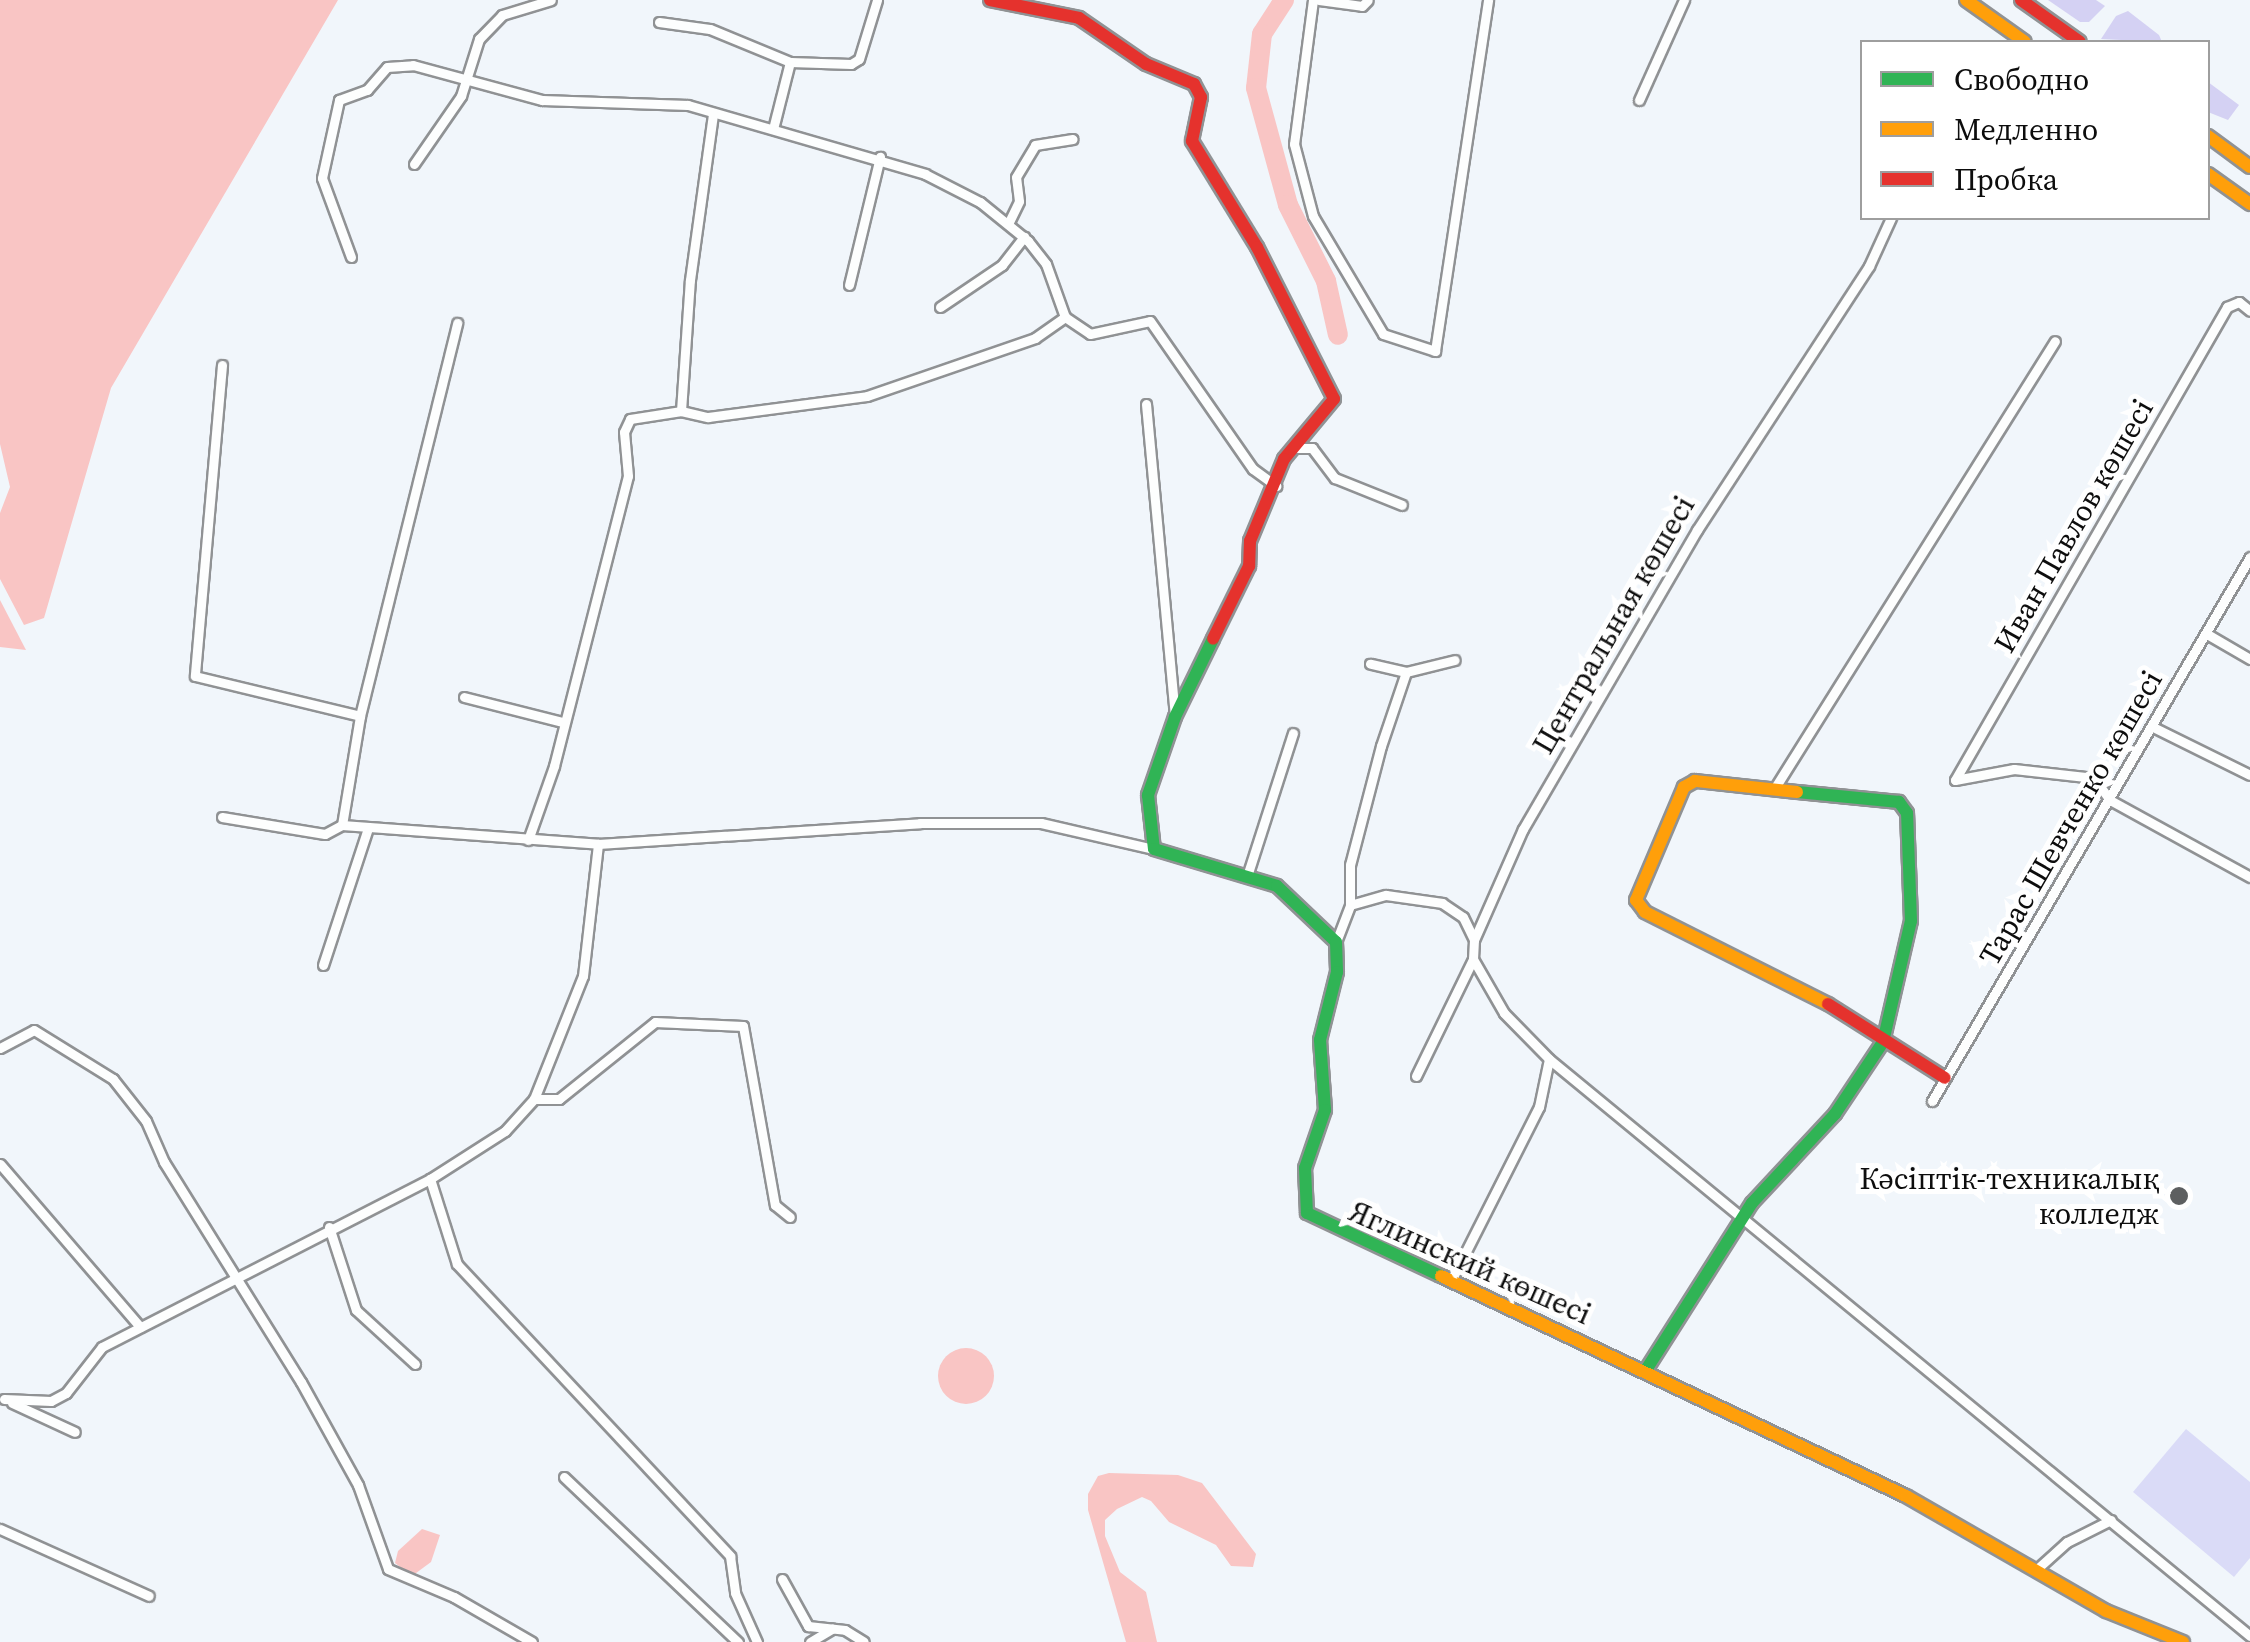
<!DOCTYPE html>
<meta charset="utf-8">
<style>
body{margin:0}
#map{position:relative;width:2250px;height:1642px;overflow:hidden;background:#f1f6fb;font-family:"Source Serif 4",serif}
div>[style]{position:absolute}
.green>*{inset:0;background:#d4d1f3}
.pitch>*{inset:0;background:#dadbf7}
.water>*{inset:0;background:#f9c5c4}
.round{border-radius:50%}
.river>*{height:20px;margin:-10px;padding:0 10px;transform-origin:10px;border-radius:10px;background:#f9c5c4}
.roads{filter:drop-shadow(2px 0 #909294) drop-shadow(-2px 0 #909294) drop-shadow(0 2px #909294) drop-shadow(0 -2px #909294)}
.street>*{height:9px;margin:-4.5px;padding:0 4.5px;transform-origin:4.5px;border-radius:4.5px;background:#fdfefe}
.fast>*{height:12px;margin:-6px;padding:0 6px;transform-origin:6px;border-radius:6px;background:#30b455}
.slow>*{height:12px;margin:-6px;padding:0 6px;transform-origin:6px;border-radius:6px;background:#ff9f0a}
.jam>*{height:12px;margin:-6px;padding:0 6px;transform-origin:6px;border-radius:6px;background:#e5322d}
.dots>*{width:28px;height:28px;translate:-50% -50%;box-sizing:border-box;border:5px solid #fff;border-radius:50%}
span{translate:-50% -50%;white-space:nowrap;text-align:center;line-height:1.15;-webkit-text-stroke:10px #fff;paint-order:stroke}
.street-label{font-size:30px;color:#0d0d0d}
.poi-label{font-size:30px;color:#0d0d0d}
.right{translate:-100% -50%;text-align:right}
.legend{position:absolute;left:1860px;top:40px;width:350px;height:180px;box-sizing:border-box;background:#fff;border:2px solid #9e9e9e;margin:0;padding:12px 18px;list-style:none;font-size:30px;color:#0d0d0d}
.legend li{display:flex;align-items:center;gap:20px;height:50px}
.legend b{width:50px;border:2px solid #9e9e9e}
</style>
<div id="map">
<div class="green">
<i style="clip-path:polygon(2048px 0,2096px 0,2105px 6px,2089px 22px,2080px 22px)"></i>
<i style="clip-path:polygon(2128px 11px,2159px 35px,2162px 42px,2101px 39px,2116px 16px)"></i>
<i style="clip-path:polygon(2208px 82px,2239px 105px,2228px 120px,2208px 112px)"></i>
</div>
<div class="pitch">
<i style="clip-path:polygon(2186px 1429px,2250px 1482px,2250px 1558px,2234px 1577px,2133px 1492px)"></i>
</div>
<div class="water">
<i style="clip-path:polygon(0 0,338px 0,111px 388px,44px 618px,24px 625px,0 579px,0 513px,10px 487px,0 444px)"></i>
<i style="clip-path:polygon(0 600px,26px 650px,0 647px)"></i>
<i class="round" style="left:938px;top:1348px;width:56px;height:56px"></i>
<i style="clip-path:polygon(1109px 1473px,1178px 1475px,1202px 1483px,1256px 1554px,1253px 1567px,1231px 1566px,1216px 1545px,1169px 1522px,1151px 1501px,1142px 1497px,1117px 1509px,1105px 1520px,1105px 1536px,1120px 1572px,1146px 1592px,1157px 1642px,1126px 1642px,1088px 1510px,1088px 1494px,1098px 1476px)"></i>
<i style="clip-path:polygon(422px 1529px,440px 1535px,431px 1562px,412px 1576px,395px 1563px,398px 1551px)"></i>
</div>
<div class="river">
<i style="left:1284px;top:0;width:40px;rotate:122.9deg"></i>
<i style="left:1262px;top:34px;width:54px;rotate:96.3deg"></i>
<i style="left:1256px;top:88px;width:121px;rotate:74.7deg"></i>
<i style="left:1288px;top:205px;width:85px;rotate:63.4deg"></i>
<i style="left:1326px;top:281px;width:55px;rotate:77.5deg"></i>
</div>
<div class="roads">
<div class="street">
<i style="left:1313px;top:0;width:145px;rotate:97.5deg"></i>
<i style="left:1294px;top:144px;width:74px;rotate:75.2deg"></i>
<i style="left:1313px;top:216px;width:137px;rotate:59.3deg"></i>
<i style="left:1383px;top:334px;width:55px;rotate:18.1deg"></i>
<i style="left:1435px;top:351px;width:355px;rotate:-81.4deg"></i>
<i style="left:1319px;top:0;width:43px;rotate:7.9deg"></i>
<i style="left:1362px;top:6px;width:8px;rotate:-45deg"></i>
<i style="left:659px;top:22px;width:51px;rotate:7.8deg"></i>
<i style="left:710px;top:29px;width:87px;rotate:22.4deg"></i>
<i style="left:790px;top:62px;width:61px;rotate:1.9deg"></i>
<i style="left:851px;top:64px;width:9px;rotate:-32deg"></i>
<i style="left:859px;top:59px;width:62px;rotate:-73deg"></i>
<i style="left:1639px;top:100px;width:110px;rotate:-65.8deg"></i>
<i style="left:773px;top:129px;width:69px;rotate:-75.8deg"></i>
<i style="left:414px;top:164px;width:83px;rotate:-55.3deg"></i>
<i style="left:461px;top:96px;width:60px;rotate:-72.5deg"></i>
<i style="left:479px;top:39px;width:33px;rotate:-46deg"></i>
<i style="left:502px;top:15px;width:51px;rotate:-17deg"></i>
<i style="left:1008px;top:224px;width:25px;rotate:-64deg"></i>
<i style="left:1019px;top:201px;width:24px;rotate:-97deg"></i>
<i style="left:1016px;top:177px;width:37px;rotate:-59deg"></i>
<i style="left:1035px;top:145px;width:38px;rotate:-9deg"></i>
<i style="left:351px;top:257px;width:84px;rotate:-110.2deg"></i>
<i style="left:322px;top:178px;width:80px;rotate:-77.7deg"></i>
<i style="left:339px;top:100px;width:30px;rotate:-20deg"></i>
<i style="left:367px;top:90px;width:30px;rotate:-49deg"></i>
<i style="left:387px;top:67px;width:26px;rotate:-4deg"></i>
<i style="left:413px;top:65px;width:134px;rotate:15.2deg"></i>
<i style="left:542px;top:100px;width:146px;rotate:2deg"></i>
<i style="left:688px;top:105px;width:247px;rotate:16.2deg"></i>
<i style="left:925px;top:174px;width:62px;rotate:27deg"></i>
<i style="left:980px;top:202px;width:62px;rotate:39.1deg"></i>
<i style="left:1028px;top:241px;width:29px;rotate:52deg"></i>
<i style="left:1046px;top:264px;width:56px;rotate:70.3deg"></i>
<i style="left:849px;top:285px;width:132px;rotate:-76.4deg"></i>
<i style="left:940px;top:307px;width:75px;rotate:-34.1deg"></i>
<i style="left:1002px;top:265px;width:36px;rotate:-52deg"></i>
<i style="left:222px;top:365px;width:312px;rotate:95deg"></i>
<i style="left:195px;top:676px;width:170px;rotate:13.6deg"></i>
<i style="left:1146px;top:404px;width:311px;rotate:84.7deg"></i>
<i style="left:681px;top:411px;width:28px;rotate:13deg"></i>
<i style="left:708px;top:417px;width:160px;rotate:-7.5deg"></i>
<i style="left:867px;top:396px;width:178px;rotate:-19deg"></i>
<i style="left:1035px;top:338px;width:37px;rotate:-35deg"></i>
<i style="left:1065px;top:317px;width:30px;rotate:34deg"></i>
<i style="left:1090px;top:334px;width:61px;rotate:-12.2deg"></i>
<i style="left:1150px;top:321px;width:180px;rotate:55.2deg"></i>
<i style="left:1253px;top:469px;width:29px;rotate:36deg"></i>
<i style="left:1298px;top:448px;width:14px"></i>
<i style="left:1312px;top:448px;width:38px;rotate:53deg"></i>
<i style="left:1335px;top:478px;width:72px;rotate:21.9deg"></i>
<i style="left:2207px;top:634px;width:50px;rotate:30.2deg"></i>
<i style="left:1406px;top:672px;width:50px;rotate:-13.8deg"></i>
<i style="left:464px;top:697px;width:102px;rotate:14.2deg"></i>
<i style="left:2153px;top:727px;width:108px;rotate:26.3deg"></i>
<i style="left:1955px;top:780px;width:546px;rotate:-60.1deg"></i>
<i style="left:2227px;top:307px;width:13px;rotate:-23deg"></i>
<i style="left:2239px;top:302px;width:14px;rotate:39deg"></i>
<i style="left:1955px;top:780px;width:60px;rotate:-10.6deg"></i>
<i style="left:2014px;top:769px;width:81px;rotate:6.4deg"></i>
<i style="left:2094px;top:778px;width:27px;rotate:54deg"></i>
<i style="left:2110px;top:800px;width:160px;rotate:28.8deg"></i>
<i style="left:1776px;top:786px;width:525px;rotate:-57.91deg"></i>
<i style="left:222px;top:817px;width:104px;rotate:9.4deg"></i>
<i style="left:325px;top:834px;width:19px;rotate:-28deg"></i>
<i style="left:342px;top:825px;width:257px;rotate:4.2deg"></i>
<i style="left:598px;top:844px;width:323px;rotate:-3.7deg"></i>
<i style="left:920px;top:823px;width:121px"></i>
<i style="left:1041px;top:823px;width:116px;rotate:13deg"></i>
<i style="left:342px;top:825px;width:110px;rotate:-80.6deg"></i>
<i style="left:360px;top:716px;width:405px;rotate:-76.1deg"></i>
<i style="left:528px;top:840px;width:78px;rotate:-70.6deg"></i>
<i style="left:554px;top:766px;width:299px;rotate:-75.7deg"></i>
<i style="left:628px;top:476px;width:44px;rotate:-95.2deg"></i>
<i style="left:624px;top:432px;width:14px;rotate:-65deg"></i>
<i style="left:630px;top:419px;width:52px;rotate:-8.9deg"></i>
<i style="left:681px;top:411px;width:131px;rotate:-86.1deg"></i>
<i style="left:690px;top:280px;width:167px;rotate:-82.1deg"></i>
<i style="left:1248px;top:873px;width:147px;rotate:-72.2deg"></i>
<i style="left:1350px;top:905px;width:37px;rotate:-16deg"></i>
<i style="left:1386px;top:895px;width:57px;rotate:8.1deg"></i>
<i style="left:1442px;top:903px;width:25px;rotate:34deg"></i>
<i style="left:1463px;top:917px;width:25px;rotate:64deg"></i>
<i style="left:1336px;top:942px;width:40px;rotate:-69deg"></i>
<i style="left:1350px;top:905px;width:40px;rotate:-90deg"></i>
<i style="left:1350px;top:865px;width:123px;rotate:-75.4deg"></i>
<i style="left:1381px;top:746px;width:78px;rotate:-71.3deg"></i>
<i style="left:1406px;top:672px;width:37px;rotate:-167deg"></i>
<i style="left:1473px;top:959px;width:62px;rotate:60.1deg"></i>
<i style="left:1504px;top:1013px;width:64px;rotate:45.6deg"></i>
<i style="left:1549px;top:1059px;width:908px;rotate:39.46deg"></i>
<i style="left:323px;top:965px;width:144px;rotate:-71.8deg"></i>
<i style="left:0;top:1048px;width:38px;rotate:-28deg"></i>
<i style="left:34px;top:1030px;width:93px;rotate:31.8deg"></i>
<i style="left:113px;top:1079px;width:53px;rotate:51.8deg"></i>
<i style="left:146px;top:1121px;width:45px;rotate:66.3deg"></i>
<i style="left:164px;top:1162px;width:259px;rotate:58.1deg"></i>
<i style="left:301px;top:1382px;width:118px;rotate:61deg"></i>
<i style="left:358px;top:1485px;width:89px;rotate:70.3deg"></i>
<i style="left:388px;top:1569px;width:72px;rotate:23deg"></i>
<i style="left:454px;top:1597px;width:90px;rotate:30deg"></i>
<i style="left:1416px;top:1076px;width:130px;rotate:-64deg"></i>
<i style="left:1473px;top:959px;width:19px;rotate:-87deg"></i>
<i style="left:1474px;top:940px;width:121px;rotate:-66.2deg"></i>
<i style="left:1523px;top:829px;width:346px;rotate:-59.8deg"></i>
<i style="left:1697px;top:530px;width:315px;rotate:-56.9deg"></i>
<i style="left:1869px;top:266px;width:53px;rotate:-65.4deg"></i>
<i style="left:534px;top:1099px;width:25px"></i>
<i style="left:559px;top:1099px;width:123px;rotate:-38.7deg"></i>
<i style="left:655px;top:1022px;width:88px;rotate:2.6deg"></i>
<i style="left:743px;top:1026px;width:182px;rotate:79.9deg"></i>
<i style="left:775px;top:1205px;width:19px;rotate:39deg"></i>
<i style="left:1932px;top:1101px;width:630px;rotate:-59.69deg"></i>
<i style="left:0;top:1164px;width:215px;rotate:49.3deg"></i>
<i style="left:430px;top:1179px;width:89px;rotate:72.4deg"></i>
<i style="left:457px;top:1264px;width:400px;rotate:46.9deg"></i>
<i style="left:730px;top:1556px;width:37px;rotate:82deg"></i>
<i style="left:735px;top:1593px;width:54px;rotate:65.8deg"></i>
<i style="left:329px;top:1227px;width:87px;rotate:72deg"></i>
<i style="left:356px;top:1310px;width:80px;rotate:42.5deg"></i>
<i style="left:1452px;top:1279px;width:193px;rotate:-63.2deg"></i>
<i style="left:1539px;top:1107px;width:49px;rotate:-78.2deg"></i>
<i style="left:4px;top:1399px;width:47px;rotate:2.4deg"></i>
<i style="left:51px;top:1401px;width:17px;rotate:-28deg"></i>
<i style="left:66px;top:1393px;width:58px;rotate:-52deg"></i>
<i style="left:102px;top:1347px;width:369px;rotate:-27.1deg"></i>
<i style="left:430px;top:1179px;width:89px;rotate:-32.6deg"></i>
<i style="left:505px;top:1131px;width:43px;rotate:-47.8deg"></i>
<i style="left:534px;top:1099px;width:132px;rotate:-68.3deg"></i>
<i style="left:583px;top:976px;width:133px;rotate:-83.5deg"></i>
<i style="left:12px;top:1403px;width:69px;rotate:24.7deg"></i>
<i style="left:564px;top:1477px;width:240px;rotate:43.5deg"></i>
<i style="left:0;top:1529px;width:163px;rotate:24.2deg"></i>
<i style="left:2038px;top:1568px;width:39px;rotate:-42deg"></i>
<i style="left:2067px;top:1542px;width:49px;rotate:-26.6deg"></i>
<i style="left:782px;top:1579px;width:54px;rotate:61deg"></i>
<i style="left:808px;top:1626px;width:37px;rotate:6deg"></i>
<i style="left:845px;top:1630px;width:22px;rotate:32deg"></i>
<i style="left:810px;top:1642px;width:26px;rotate:-31deg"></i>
</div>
<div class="fast">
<i style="left:1213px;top:639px;width:87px;rotate:116deg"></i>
<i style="left:1175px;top:717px;width:83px;rotate:109.1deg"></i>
<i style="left:1148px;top:795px;width:54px;rotate:83.7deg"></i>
<i style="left:1154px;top:849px;width:128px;rotate:16.7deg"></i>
<i style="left:1277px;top:886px;width:81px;rotate:43.5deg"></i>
<i style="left:1336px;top:942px;width:30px;rotate:88deg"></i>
<i style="left:1337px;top:972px;width:70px;rotate:104deg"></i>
<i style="left:1320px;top:1040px;width:70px;rotate:85.9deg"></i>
<i style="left:1325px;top:1110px;width:61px;rotate:109deg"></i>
<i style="left:1305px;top:1168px;width:45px;rotate:87.5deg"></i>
<i style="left:1307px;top:1213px;width:148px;rotate:25.2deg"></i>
<i style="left:1646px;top:1370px;width:198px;rotate:-57.6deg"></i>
<i style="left:1752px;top:1203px;width:122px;rotate:-47deg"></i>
<i style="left:1835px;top:1114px;width:87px;rotate:-56.3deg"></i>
<i style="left:1883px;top:1042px;width:124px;rotate:-77deg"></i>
<i style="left:1911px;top:921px;width:108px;rotate:-92.1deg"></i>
<i style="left:1907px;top:813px;width:14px;rotate:-126deg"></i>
<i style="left:1899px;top:802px;width:102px;rotate:-174.4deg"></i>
</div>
<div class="slow">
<i style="left:1966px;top:0;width:72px;rotate:35.4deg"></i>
<i style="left:2208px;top:136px;width:52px;rotate:36.4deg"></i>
<i style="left:2208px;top:174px;width:52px;rotate:35.5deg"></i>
<i style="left:1797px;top:792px;width:103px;rotate:-173.8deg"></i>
<i style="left:1695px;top:781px;width:13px;rotate:151deg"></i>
<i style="left:1684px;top:787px;width:123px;rotate:113deg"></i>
<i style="left:1636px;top:900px;width:15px;rotate:53deg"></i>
<i style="left:1645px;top:912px;width:205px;rotate:26.7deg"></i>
<i style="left:1441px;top:1276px;width:514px;rotate:25.32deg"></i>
<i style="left:1906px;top:1496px;width:231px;rotate:29.9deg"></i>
<i style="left:2106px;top:1611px;width:83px;rotate:21.9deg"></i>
</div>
<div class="jam">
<i style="left:990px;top:0;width:91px;rotate:11.4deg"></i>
<i style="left:1079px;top:18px;width:81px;rotate:34.5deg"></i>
<i style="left:1146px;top:64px;width:52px;rotate:22.6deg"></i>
<i style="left:1194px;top:84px;width:15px;rotate:62deg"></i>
<i style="left:1201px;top:97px;width:45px;rotate:101.6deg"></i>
<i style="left:1192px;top:141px;width:124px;rotate:58.5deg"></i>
<i style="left:1257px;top:247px;width:170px;rotate:63.1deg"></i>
<i style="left:1334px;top:399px;width:78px;rotate:129.8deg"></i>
<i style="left:1284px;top:459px;width:89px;rotate:112.5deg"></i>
<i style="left:1250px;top:541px;width:25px;rotate:92deg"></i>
<i style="left:1249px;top:566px;width:81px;rotate:116.3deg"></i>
<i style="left:2021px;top:0;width:72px;rotate:35.4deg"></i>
<i style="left:1828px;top:1004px;width:138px;rotate:32.3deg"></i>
</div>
</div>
<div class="dots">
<i style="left:2179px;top:1196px;background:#5d5f60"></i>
</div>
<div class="street-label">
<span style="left:2074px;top:526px;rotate:-60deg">Иван Павлов көшесі</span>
<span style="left:1614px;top:625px;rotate:-60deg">Центральная көшесі</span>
<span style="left:2071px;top:818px;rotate:-60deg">Тарас Шевченко көшесі</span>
<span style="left:1470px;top:1263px;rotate:24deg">Яглинский көшесі</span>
</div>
<div class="poi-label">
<span class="right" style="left:2159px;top:1196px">Кәсіптік-техникалық<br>колледж</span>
</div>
<ul class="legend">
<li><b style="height:12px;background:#30b455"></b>Свободно</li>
<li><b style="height:12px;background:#ff9f0a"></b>Медленно</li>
<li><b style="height:12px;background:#e5322d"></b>Пробка</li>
</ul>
</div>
